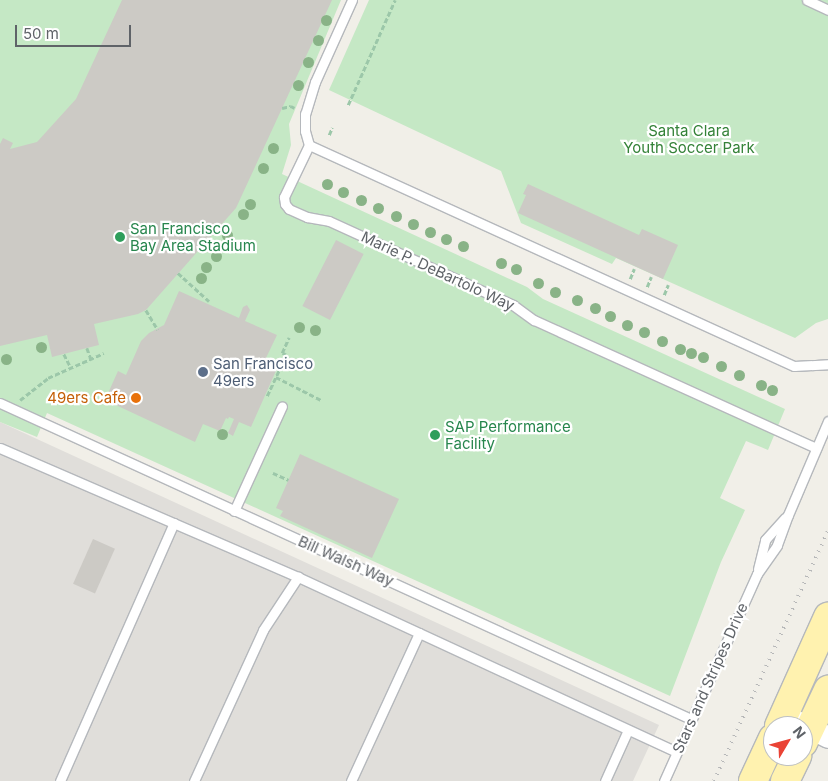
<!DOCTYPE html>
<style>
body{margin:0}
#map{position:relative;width:828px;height:781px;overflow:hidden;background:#f1efe8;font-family:Inter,sans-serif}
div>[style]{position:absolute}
.industrial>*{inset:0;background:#e0deda}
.green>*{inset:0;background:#c5e8c5}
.building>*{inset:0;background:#cccac5;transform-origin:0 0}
.path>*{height:2.5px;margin-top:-1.25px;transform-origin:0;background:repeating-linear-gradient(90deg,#9cc7a9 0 5px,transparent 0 7.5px)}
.roads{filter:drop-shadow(1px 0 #b5b8bc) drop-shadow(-1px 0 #b5b8bc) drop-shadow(0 1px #b5b8bc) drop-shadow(0 -1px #b5b8bc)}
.service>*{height:9px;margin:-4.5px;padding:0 4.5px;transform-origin:4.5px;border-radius:4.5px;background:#fff}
.tertiary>*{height:21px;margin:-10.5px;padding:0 10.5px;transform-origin:10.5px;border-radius:10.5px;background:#fff}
.primary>*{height:28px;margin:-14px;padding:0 14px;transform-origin:14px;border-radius:14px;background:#fff2af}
.rail>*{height:4px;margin-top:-2px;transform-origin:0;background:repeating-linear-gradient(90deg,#b6b7b8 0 1px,transparent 0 7px)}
.trees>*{width:11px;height:11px;margin:-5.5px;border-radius:50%;background:#89b387}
.dots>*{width:14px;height:14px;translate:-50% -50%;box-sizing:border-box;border:2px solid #fff;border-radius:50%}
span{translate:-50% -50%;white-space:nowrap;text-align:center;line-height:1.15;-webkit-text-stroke:4.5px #fff;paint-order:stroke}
.park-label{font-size:15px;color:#348238}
.leisure-label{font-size:15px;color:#27864d}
.left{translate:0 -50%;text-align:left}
.street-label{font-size:15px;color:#5f6368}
.service-label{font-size:15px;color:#4e5e75}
.food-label{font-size:15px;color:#c56008}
.right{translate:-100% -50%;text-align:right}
.north{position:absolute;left:763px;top:716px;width:50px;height:50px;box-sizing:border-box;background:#fff;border:1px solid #bfc1c3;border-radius:50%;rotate:53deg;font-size:14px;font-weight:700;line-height:20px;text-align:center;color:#5f6368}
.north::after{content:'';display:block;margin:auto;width:18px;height:22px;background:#ea4335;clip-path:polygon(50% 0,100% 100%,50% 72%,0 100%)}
.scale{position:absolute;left:15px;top:25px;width:116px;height:22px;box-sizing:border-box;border:2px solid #5f6368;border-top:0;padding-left:6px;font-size:15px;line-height:18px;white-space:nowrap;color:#5f6368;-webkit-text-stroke:4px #fff;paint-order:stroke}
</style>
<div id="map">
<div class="industrial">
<i style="clip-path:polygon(0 422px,659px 725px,633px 781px,0 781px)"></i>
</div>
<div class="green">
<i style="clip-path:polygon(0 0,341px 0,289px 124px,291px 145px,282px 174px,527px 287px,543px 299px,785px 409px,768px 450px,746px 441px,720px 498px,745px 510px,721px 562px,670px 696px,47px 413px,37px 437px,0 422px)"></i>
<i style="clip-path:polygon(369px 0,828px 0,828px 319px,816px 323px,795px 338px,616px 258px,612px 264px,521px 223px,501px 171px,329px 90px)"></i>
</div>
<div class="building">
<i style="clip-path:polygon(122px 0,332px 0,236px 208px,146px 310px,138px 314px,94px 324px,99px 345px,87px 348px,52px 357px,47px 335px,0 346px,0 144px,3px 138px,13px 143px,10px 149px,37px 142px,76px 99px)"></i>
<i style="clip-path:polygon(528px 184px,639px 235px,642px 229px,678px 245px,663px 279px,518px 213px,526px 195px,523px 194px)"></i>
<i style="left:336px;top:240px;width:31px;height:74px;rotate:27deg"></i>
<i style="clip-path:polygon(179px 291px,239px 318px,243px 307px,247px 305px,250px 310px,245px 321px,277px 335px,266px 358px,279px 364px,251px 427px,239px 422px,233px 436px,228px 433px,234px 419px,229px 417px,228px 419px,226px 418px,220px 431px,203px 424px,195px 442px,105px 400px,118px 371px,126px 375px,141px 341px,149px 333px,164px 325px)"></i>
<i style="clip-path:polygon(300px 454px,399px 499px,372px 558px,280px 516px,283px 511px,276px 508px)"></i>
<i style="left:93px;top:539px;width:24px;height:49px;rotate:24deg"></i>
</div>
<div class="path">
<i style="left:348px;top:105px;width:115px;rotate:-65.9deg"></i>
<i style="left:282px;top:108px;width:9px;rotate:-13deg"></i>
<i style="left:291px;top:106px;width:4px;rotate:27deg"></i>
<i style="left:329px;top:135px;width:8px;rotate:-67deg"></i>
<i style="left:178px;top:273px;width:42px;rotate:42.1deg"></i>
<i style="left:630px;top:279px;width:11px;rotate:-68deg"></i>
<i style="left:647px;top:287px;width:11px;rotate:-68deg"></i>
<i style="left:664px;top:295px;width:11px;rotate:-68deg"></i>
<i style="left:146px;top:310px;width:23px;rotate:59deg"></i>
<i style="left:87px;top:348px;width:12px;rotate:70deg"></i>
<i style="left:64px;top:354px;width:16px;rotate:63deg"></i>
<i style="left:276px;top:377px;width:51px;rotate:27.1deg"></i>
<i style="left:267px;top:396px;width:45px;rotate:-65.1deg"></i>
<i style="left:286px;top:355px;width:4px;rotate:-153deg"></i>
<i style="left:282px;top:353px;width:17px;rotate:-66deg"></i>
<i style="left:20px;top:400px;width:36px;rotate:-38deg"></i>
<i style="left:48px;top:378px;width:61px;rotate:-24.1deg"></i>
<i style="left:273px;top:473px;width:17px;rotate:24deg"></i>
</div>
<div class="roads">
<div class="service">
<i style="left:352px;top:0;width:90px;rotate:114.3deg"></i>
<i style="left:315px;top:82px;width:34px;rotate:107deg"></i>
<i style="left:305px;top:114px;width:17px;rotate:90deg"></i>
<i style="left:305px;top:131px;width:15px;rotate:74deg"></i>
<i style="left:309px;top:145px;width:58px;rotate:115.7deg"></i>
<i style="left:284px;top:197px;width:7px;rotate:82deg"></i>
<i style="left:285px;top:204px;width:6px;rotate:51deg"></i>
<i style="left:289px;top:209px;width:20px;rotate:24deg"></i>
<i style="left:307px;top:217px;width:22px;rotate:10deg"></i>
<i style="left:329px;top:221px;width:202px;rotate:24.5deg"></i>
<i style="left:513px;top:305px;width:26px;rotate:36deg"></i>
<i style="left:534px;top:320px;width:310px;rotate:24.4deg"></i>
<i style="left:807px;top:0;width:23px;rotate:25deg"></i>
<i style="left:309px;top:145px;width:533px;rotate:24.5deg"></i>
<i style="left:794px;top:366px;width:34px;rotate:-3deg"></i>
<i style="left:0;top:403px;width:760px;rotate:24.58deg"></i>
<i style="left:0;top:448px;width:325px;rotate:23.4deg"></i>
<i style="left:298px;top:577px;width:417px;rotate:24.8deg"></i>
<i style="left:234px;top:511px;width:115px;rotate:-65.4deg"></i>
<i style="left:758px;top:569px;width:30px;rotate:-76deg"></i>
<i style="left:765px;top:540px;width:30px;rotate:-48deg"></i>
<i style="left:60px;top:781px;width:282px;rotate:-66.2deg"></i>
<i style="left:194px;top:781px;width:166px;rotate:-65.4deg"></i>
<i style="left:263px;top:630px;width:64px;rotate:-56.6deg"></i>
<i style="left:351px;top:781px;width:163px;rotate:-65.3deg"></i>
<i style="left:605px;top:781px;width:56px;rotate:-65.7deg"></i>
<i style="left:664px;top:781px;width:227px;rotate:-65.8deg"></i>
<i style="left:757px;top:574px;width:35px;rotate:-55deg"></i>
<i style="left:777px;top:545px;width:32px;rotate:-70deg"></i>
<i style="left:788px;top:515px;width:102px;rotate:-66.9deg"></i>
</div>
<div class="tertiary">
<i style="left:784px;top:715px;width:49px;rotate:26.6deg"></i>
</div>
<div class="primary">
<i style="left:779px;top:726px;width:120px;rotate:-65.8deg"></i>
<i style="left:803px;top:743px;width:59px;rotate:-64.7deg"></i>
<i style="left:753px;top:781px;width:47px;rotate:-65.1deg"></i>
<i style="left:785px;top:781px;width:28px;rotate:-64deg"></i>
</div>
</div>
<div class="rail">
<i style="left:714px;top:781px;width:275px;rotate:-65.5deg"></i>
</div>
<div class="trees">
<i style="left:326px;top:20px"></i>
<i style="left:318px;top:40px"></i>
<i style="left:308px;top:62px"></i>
<i style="left:298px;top:85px"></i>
<i style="left:273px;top:148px"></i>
<i style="left:263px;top:168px"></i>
<i style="left:327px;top:184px"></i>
<i style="left:343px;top:192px"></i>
<i style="left:361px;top:200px"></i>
<i style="left:250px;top:204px"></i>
<i style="left:378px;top:208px"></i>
<i style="left:243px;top:214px"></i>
<i style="left:396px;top:216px"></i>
<i style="left:413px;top:224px"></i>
<i style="left:430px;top:232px"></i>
<i style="left:227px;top:235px"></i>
<i style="left:446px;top:239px"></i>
<i style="left:463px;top:246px"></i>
<i style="left:216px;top:256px"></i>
<i style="left:501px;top:263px"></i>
<i style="left:206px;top:267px"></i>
<i style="left:516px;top:269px"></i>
<i style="left:201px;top:278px"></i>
<i style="left:538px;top:283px"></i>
<i style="left:555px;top:292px"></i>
<i style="left:577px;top:300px"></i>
<i style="left:595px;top:308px"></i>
<i style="left:610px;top:316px"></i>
<i style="left:627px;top:325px"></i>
<i style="left:299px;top:327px"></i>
<i style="left:315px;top:330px"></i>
<i style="left:644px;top:332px"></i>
<i style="left:662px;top:341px"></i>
<i style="left:41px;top:347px"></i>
<i style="left:680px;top:349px"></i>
<i style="left:691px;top:353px"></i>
<i style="left:703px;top:357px"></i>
<i style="left:6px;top:359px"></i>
<i style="left:721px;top:366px"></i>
<i style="left:739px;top:375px"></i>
<i style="left:761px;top:385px"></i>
<i style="left:772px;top:390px"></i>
<i style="left:222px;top:434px"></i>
</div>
<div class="dots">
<i style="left:120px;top:237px;background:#2e9e5b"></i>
<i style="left:203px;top:372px;background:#5c6f8a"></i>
<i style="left:136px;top:398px;background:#e8710a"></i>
<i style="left:435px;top:435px;background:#2e9e5b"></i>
</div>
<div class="park-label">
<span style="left:689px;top:139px">Santa Clara<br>Youth Soccer Park</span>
</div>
<div class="leisure-label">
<span class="left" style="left:130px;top:237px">San Francisco<br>Bay Area Stadium</span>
<span class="left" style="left:445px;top:435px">SAP Performance<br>Facility</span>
</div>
<div class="street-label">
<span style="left:438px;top:271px;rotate:25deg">Marie P. DeBartolo Way</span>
<span style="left:346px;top:561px;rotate:24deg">Bill Walsh Way</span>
<span style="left:710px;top:678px;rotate:-66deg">Stars and Stripes Drive</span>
</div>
<div class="service-label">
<span class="left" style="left:213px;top:372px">San Francisco<br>49ers</span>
</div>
<div class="food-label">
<span class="right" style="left:126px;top:398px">49ers Cafe</span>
</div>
<div class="north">N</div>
<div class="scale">50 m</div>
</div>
